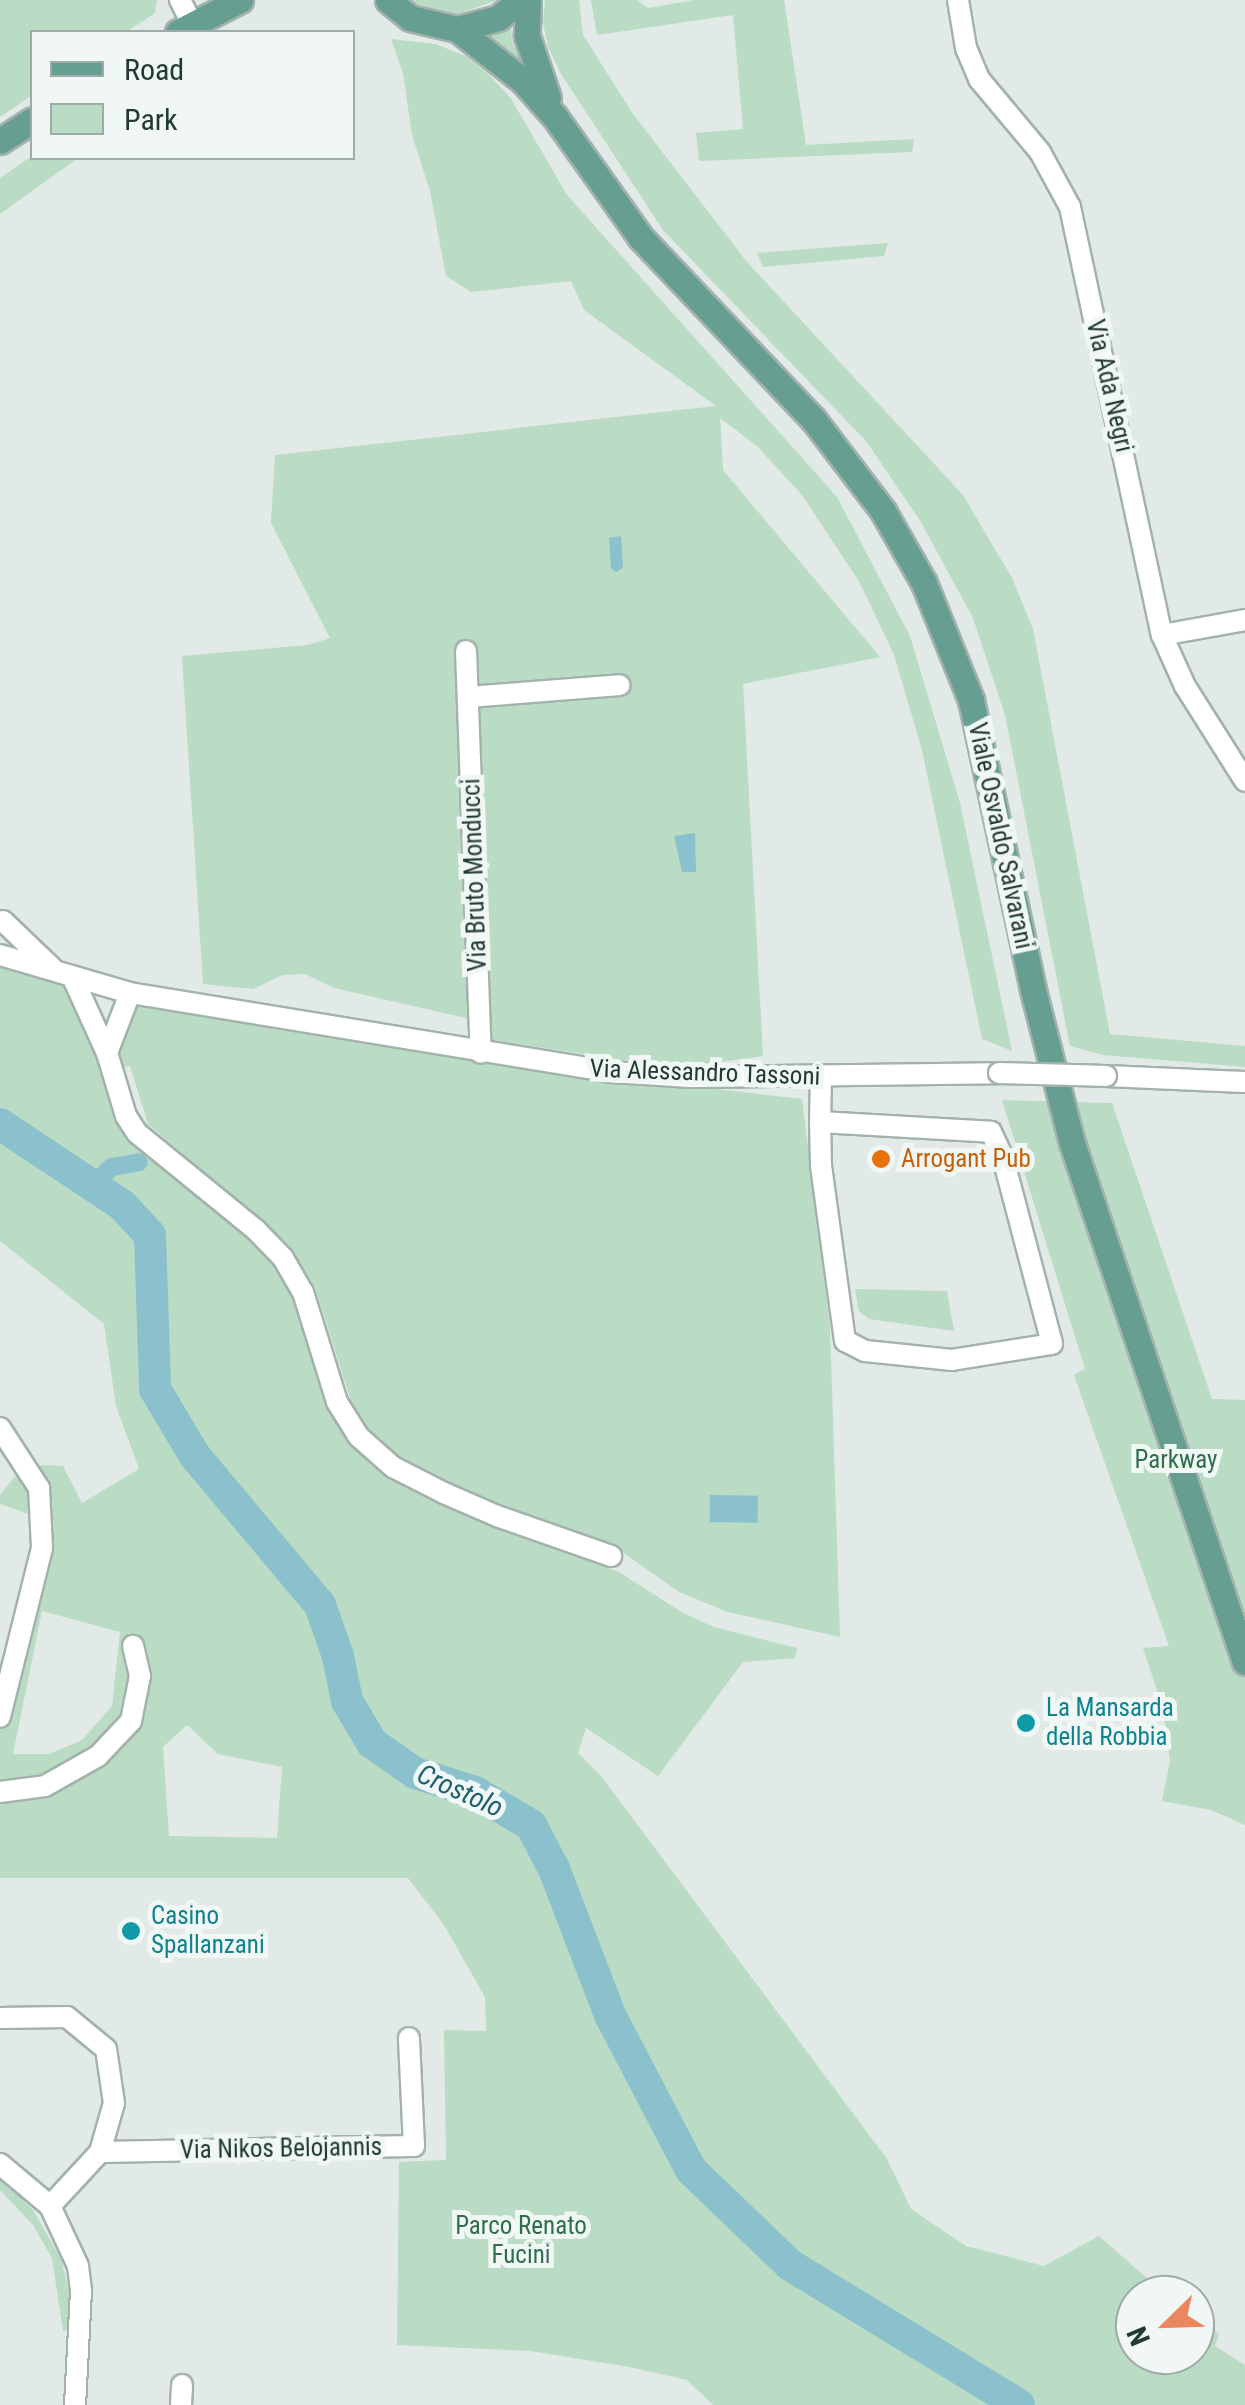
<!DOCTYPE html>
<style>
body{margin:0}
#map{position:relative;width:1245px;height:2405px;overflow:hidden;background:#e1eae6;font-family:"Roboto Condensed",sans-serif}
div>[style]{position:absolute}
.green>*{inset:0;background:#badbc4}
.water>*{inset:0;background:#8bc0cd;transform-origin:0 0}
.canal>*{height:18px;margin:-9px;padding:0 9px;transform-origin:9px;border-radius:9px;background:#8bc0cd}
.river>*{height:32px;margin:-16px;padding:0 16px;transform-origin:16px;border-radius:16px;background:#8bc0cd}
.roads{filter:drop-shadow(2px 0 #a4b2ad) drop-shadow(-2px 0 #a4b2ad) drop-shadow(0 2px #a4b2ad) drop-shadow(0 -2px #a4b2ad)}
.minor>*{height:20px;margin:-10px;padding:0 10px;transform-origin:10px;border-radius:10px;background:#fff}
.major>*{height:25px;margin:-12.5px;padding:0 12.5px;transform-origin:12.5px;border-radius:12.5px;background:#679e92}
.bridges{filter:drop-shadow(2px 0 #a4b2ad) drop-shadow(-2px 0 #a4b2ad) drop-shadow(0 2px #a4b2ad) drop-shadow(0 -2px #a4b2ad)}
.minor-bridge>*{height:20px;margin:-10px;padding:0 10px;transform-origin:10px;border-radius:10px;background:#fff}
.dots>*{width:28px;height:28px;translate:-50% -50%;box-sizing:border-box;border:5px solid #f1f7f4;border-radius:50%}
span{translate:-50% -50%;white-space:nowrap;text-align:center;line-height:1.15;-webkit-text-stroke:10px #f1f7f4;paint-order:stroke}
.street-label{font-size:25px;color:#223a35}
.food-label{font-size:25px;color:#c56008}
.left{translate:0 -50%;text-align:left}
.park-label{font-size:25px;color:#2e6f4a}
.culture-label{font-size:25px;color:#0d838f}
.water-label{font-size:28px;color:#1f6173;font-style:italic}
.legend{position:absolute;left:30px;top:30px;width:325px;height:130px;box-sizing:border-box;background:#f1f7f4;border:2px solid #9eaba8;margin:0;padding:12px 18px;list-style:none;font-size:30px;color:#223a35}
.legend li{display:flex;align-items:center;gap:20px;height:50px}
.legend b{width:50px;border:2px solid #9eaba8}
.north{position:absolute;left:1115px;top:2275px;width:100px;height:100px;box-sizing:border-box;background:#f1f7f4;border:2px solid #9eaba8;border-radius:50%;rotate:247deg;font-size:28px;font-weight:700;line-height:40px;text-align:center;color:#223a35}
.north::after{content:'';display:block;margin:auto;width:35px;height:45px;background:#eb875f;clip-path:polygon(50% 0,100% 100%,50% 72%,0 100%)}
</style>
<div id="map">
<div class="green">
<i style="clip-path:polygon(0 0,157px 0,155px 13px,126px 32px,32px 32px,32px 95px,0 117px)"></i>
<i style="clip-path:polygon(410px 0,498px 0,455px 15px,437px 13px)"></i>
<i style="clip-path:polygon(545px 0,579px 0,583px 35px,633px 114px,747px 262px,963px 495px,1012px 578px,1033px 629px,1110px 1034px,1245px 1046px,1245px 1067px,1103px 1055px,1070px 1046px,1005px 715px,973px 618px,921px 522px,866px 441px,663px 230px,561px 74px,548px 47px,543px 23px)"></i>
<i style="clip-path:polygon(591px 0,637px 0,648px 8px,694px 0,784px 0,806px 145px,914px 139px,912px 152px,699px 161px,696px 133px,743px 129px,733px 15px,597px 35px)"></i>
<i style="clip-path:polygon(511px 20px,512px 42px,525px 67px,484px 36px)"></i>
<i style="clip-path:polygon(391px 39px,435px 44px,466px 56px,489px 75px,510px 97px,567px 195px,837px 497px,910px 636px,960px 803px,1012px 1051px,982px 1039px,922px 750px,894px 655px,860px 583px,802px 495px,757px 446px,720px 418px,723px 470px,880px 657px,743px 684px,763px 1056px,707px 1064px,643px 1063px,499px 1041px,480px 1037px,479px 1021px,334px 988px,305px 974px,283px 975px,253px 989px,203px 984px,182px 656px,308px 645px,330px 638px,271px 523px,275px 455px,716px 406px,584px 310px,571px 281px,471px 292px,446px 276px,430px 191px,412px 135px,403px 73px)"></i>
<i style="clip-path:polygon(32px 156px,78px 158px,0 214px,0 178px)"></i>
<i style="clip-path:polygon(888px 243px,884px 256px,763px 267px,757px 253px)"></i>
<i style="clip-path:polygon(evenodd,0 964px,69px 987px,84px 1009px,122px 1120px,265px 1250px,286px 1277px,297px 1297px,348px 1435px,399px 1482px,416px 1493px,619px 1572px,683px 1613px,714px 1627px,797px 1648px,795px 1658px,743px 1662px,658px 1776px,586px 1728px,578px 1753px,601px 1776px,887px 2159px,911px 2209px,966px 2246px,1044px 2266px,1099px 2236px,1166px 2295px,1135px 2295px,1135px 2355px,1195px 2355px,1195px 2316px,1219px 2334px,1215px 2346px,1245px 2365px,1245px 2405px,713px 2405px,687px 2380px,629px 2367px,531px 2351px,397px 2345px,399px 2162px,446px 2160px,444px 2030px,486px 2031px,485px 1997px,444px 1925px,408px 1878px,0 1878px,0 1679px,34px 1542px,32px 1515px,0 1504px,0 1495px,17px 1474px,38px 1465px,63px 1466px,82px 1503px,139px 1469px,116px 1406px,104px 1324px,0 1241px,0 964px,42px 1611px,120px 1632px,112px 1706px,82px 1740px,49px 1754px,13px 1754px,42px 1611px,0 964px,187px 1725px,218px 1754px,282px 1767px,277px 1838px,169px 1836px,163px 1747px,187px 1725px)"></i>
<i style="clip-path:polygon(135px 1002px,481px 1062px,802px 1099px,830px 1327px,840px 1637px,728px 1612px,679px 1592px,614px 1546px,518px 1513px,400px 1460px,356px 1417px,315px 1287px,289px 1245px,148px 1124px,130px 1066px,119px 1068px,117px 1038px)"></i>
<i style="clip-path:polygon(1002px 1100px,1112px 1103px,1212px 1399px,1245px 1400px,1245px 1825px,1211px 1810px,1162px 1801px,1170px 1761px,1163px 1708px,1143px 1648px,1169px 1646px,1074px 1375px,1085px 1369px)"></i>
<i style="clip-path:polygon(855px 1289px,947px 1291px,954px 1331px,869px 1319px,859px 1311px)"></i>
<i style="clip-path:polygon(0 2178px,33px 2210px,61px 2259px,71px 2300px,67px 2331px,63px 2331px,52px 2258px,33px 2225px,0 2190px)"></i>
</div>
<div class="water">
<i style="clip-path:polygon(621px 536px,623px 568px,616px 572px,611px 568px,609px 538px)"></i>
<i style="clip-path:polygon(695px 833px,696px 872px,682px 872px,674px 836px)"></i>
<i style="left:710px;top:1495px;width:48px;height:27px;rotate:1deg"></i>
</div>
<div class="canal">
<i style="left:92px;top:1186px;width:28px;rotate:-44deg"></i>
<i style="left:112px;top:1167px;width:27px;rotate:-10deg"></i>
</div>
<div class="river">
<i style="left:0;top:1124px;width:146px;rotate:33.6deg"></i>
<i style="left:122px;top:1205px;width:41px;rotate:47deg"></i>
<i style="left:150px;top:1235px;width:154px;rotate:88.1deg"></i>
<i style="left:155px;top:1389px;width:78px;rotate:59.2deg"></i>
<i style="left:195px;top:1456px;width:194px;rotate:50deg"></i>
<i style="left:320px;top:1605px;width:54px;rotate:70.6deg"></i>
<i style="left:338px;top:1656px;width:46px;rotate:78.7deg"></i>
<i style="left:347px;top:1701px;width:49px;rotate:59.2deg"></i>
<i style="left:372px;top:1743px;width:52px;rotate:34.9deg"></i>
<i style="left:415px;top:1773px;width:63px;rotate:17.6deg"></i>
<i style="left:475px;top:1792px;width:65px;rotate:30.5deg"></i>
<i style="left:531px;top:1825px;width:50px;rotate:62.4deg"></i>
<i style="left:554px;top:1869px;width:156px;rotate:69deg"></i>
<i style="left:610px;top:2015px;width:175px;rotate:62.4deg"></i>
<i style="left:691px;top:2170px;width:137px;rotate:43.8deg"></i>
<i style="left:790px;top:2265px;width:268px;rotate:31.4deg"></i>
</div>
<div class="roads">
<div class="minor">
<i style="left:180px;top:0;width:29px;rotate:63deg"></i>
<i style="left:958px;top:0;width:49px;rotate:80.5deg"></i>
<i style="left:966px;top:48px;width:34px;rotate:67deg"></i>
<i style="left:979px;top:79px;width:95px;rotate:50.1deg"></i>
<i style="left:1040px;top:152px;width:63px;rotate:61.4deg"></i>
<i style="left:1070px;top:207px;width:438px;rotate:77.9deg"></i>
<i style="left:1162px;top:635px;width:56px;rotate:65.7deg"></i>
<i style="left:1185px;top:686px;width:112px;rotate:57.7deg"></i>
<i style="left:1162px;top:635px;width:84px;rotate:-10.2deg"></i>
<i style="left:466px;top:651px;width:402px;rotate:87.9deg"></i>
<i style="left:469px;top:697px;width:151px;rotate:-4.5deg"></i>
<i style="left:3px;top:921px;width:68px;rotate:43.8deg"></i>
<i style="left:0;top:955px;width:135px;rotate:16.3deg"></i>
<i style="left:130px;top:993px;width:486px;rotate:9.3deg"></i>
<i style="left:610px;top:1072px;width:81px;rotate:3.5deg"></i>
<i style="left:691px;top:1077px;width:308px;rotate:-0.7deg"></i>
<i style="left:72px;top:976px;width:85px;rotate:65.6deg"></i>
<i style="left:107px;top:1053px;width:66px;rotate:73.2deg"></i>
<i style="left:126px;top:1116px;width:20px;rotate:57deg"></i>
<i style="left:137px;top:1133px;width:154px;rotate:39.2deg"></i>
<i style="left:256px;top:1230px;width:39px;rotate:46deg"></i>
<i style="left:283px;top:1258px;width:39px;rotate:60deg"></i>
<i style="left:303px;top:1292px;width:115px;rotate:72.8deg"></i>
<i style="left:337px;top:1402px;width:40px;rotate:58deg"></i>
<i style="left:358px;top:1436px;width:47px;rotate:41.5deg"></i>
<i style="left:393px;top:1467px;width:57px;rotate:27deg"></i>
<i style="left:444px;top:1493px;width:58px;rotate:23.5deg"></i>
<i style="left:497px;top:1516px;width:121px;rotate:19.3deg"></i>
<i style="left:107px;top:1053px;width:64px;rotate:-69deg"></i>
<i style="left:1106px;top:1076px;width:139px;rotate:2.5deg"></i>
<i style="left:820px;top:1122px;width:171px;rotate:3.3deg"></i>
<i style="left:991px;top:1132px;width:29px;rotate:65deg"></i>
<i style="left:1003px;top:1158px;width:192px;rotate:75.2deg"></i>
<i style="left:1052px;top:1344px;width:101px;rotate:170.9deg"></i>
<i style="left:952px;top:1360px;width:87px;rotate:-174.1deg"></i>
<i style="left:865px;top:1351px;width:22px;rotate:-153deg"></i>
<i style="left:845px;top:1341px;width:178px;rotate:-97.8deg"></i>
<i style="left:821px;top:1165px;width:43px;rotate:-91.3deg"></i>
<i style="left:820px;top:1122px;width:45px;rotate:-88.7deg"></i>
<i style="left:0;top:1428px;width:72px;rotate:57deg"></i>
<i style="left:39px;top:1488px;width:60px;rotate:87.1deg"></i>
<i style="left:42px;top:1548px;width:174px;rotate:104deg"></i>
<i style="left:0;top:1792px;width:45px;rotate:-7.6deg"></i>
<i style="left:45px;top:1786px;width:61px;rotate:-29.5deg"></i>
<i style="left:98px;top:1756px;width:48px;rotate:-46.7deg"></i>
<i style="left:131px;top:1721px;width:46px;rotate:-78.7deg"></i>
<i style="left:140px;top:1676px;width:31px;rotate:-103deg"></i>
<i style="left:0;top:2018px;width:67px;rotate:-0.9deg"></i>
<i style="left:67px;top:2017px;width:50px;rotate:39.4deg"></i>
<i style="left:106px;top:2049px;width:55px;rotate:81.6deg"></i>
<i style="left:114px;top:2103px;width:51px;rotate:105.9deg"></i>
<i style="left:0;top:2164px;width:65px;rotate:40deg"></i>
<i style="left:50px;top:2206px;width:66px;rotate:65deg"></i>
<i style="left:78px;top:2266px;width:25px;rotate:83deg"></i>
<i style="left:81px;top:2291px;width:114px;rotate:93deg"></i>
<i style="left:50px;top:2206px;width:74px;rotate:-47.2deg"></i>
<i style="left:100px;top:2152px;width:314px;rotate:-1.1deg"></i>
<i style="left:414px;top:2146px;width:108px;rotate:-92.7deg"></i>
<i style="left:181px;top:2405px;width:20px;rotate:-87deg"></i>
</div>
<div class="major">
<i style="left:388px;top:0;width:28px;rotate:39deg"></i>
<i style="left:410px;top:18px;width:48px;rotate:13.2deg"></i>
<i style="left:457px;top:29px;width:42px;rotate:-15deg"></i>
<i style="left:498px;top:18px;width:28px;rotate:-39deg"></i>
<i style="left:528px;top:0;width:36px;rotate:92deg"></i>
<i style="left:527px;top:36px;width:65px;rotate:71.3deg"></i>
<i style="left:457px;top:29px;width:84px;rotate:38.2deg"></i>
<i style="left:523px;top:81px;width:48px;rotate:48.4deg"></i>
<i style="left:555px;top:117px;width:148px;rotate:54.6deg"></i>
<i style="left:641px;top:238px;width:250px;rotate:46.5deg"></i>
<i style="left:813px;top:419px;width:116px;rotate:52.7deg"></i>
<i style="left:883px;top:511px;width:83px;rotate:60.3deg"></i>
<i style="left:924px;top:583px;width:126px;rotate:68.1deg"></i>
<i style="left:971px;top:700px;width:297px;rotate:77.9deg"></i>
<i style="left:1033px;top:990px;width:158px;rotate:75.7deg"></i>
<i style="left:1072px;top:1143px;width:547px;rotate:71.57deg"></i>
<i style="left:178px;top:32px;width:70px;rotate:-27.3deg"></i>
<i style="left:0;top:141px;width:38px;rotate:-33deg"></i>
</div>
</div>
<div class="bridges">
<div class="minor-bridge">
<i style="left:999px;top:1073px;width:107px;rotate:1.6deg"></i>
</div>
</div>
<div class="dots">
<i style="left:881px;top:1159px;background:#e8710a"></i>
<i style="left:1026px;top:1723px;background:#0f9aa8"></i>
<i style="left:131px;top:1931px;background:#0f9aa8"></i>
</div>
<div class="street-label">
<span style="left:1109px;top:386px;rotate:77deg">Via Ada Negri</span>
<span style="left:1000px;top:836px;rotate:78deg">Viale Osvaldo Salvarani</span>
<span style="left:475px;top:875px;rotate:-92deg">Via Bruto Monducci</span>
<span style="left:705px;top:1073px;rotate:2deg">Via Alessandro Tassoni</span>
<span style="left:281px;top:2149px;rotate:-1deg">Via Nikos Belojannis</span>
</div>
<div class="food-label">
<span class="left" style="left:901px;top:1159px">Arrogant Pub</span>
</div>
<div class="park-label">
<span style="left:1176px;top:1460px">Parkway</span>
<span style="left:521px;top:2241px">Parco Renato<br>Fucini</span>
</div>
<div class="culture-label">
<span class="left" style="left:1046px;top:1723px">La Mansarda<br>della Robbia</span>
<span class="left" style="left:151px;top:1931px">Casino<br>Spallanzani</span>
</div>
<div class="water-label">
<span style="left:460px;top:1791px;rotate:24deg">Crostolo</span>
</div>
<ul class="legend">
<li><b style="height:12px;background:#679e92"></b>Road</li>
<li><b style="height:28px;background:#badbc4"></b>Park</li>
</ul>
<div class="north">N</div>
</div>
